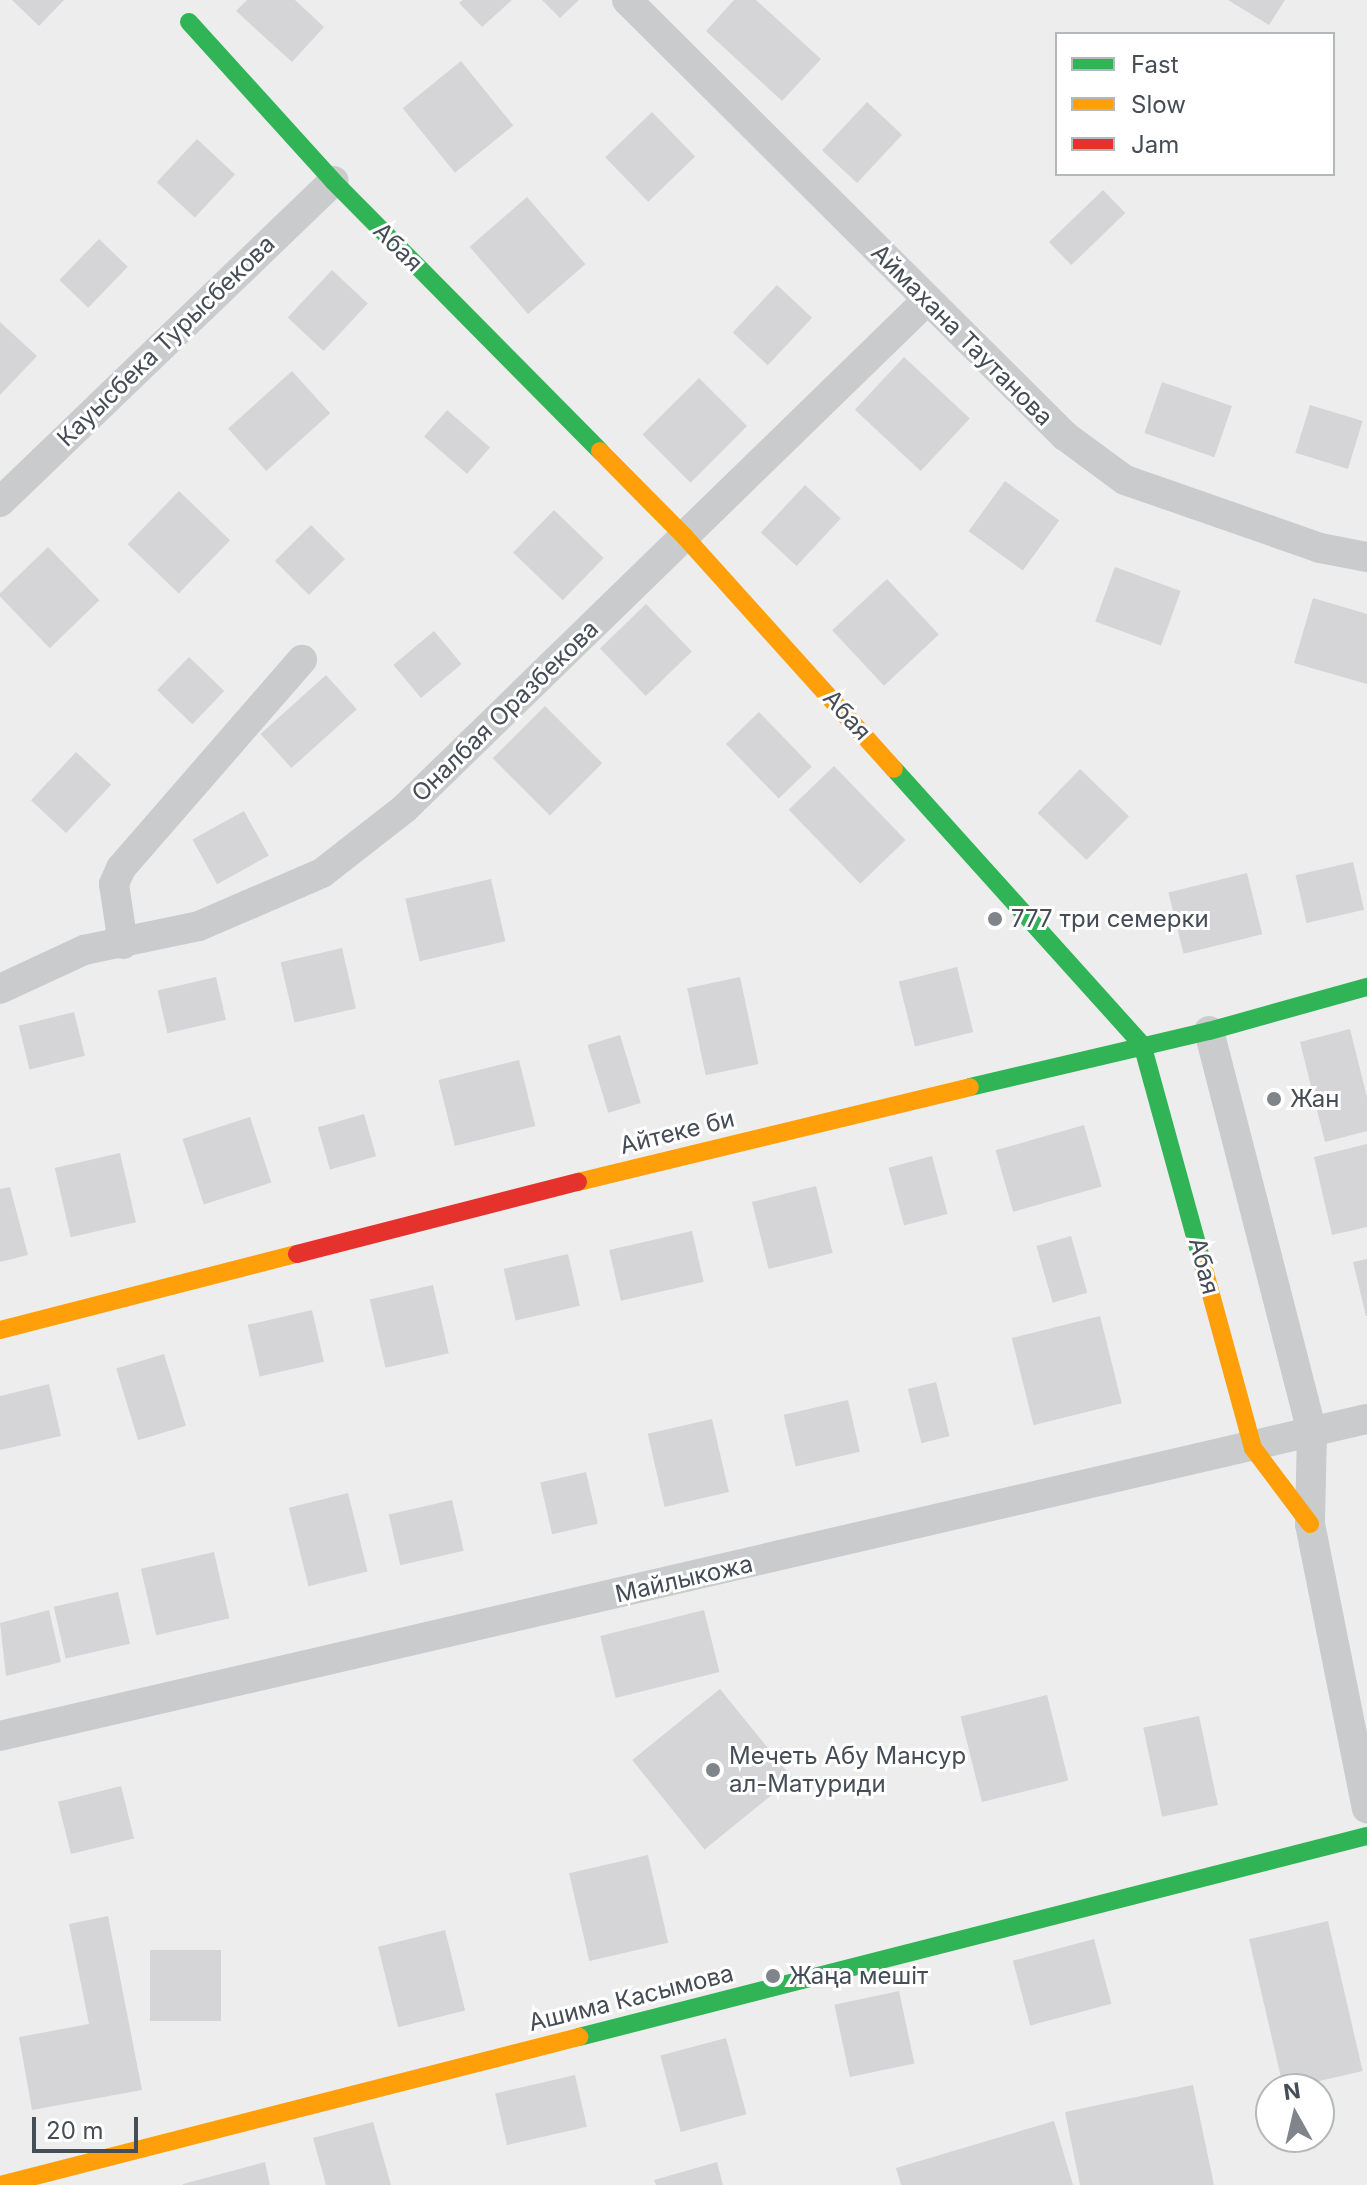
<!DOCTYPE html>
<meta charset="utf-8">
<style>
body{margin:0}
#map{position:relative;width:1367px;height:2185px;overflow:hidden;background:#ededed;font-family:Inter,sans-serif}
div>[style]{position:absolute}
.building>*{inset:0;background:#d5d5d7;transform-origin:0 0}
.street>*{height:30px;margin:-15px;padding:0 15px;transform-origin:15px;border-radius:15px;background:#c9cbcd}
.fast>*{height:18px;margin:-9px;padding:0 9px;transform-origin:9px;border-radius:9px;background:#30b455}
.slow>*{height:18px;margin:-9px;padding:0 9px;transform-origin:9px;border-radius:9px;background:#ff9f0a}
.jam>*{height:18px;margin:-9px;padding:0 9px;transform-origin:9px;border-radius:9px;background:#e5322d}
.dots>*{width:22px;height:22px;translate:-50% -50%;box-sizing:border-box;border:4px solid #fff;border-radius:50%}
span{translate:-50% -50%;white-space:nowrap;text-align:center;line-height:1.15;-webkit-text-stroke:6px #fff;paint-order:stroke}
.street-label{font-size:24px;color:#464d56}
.poi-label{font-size:24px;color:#464d56}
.left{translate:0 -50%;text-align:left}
.legend{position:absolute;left:1055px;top:32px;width:280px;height:144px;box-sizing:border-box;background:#fff;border:2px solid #b5b8bb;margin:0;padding:10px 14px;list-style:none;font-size:24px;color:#464d56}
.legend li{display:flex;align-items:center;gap:16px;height:40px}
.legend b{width:40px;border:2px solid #b5b8bb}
.north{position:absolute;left:1255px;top:2073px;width:80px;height:80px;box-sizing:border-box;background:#fff;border:2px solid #b5b8bb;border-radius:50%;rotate:352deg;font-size:22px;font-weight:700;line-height:32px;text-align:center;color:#464d56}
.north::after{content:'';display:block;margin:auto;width:28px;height:36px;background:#80858b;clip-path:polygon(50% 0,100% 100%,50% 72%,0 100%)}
.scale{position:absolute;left:32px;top:2117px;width:106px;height:36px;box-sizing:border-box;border:4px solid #464d56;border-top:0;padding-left:10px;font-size:24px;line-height:28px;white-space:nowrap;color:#464d56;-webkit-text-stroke:6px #fff;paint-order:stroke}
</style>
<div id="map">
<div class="building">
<i style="clip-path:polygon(12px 0,64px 0,39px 26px)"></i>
<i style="clip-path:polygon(247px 0,295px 0,324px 27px,292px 62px,236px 11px)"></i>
<i style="clip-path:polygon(463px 0,512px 0,482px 27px,459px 3px)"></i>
<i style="clip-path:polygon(542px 0,579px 0,560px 18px)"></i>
<i style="clip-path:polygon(734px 0,756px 0,821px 59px,782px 101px,706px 31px)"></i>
<i style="clip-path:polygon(1228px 0,1285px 0,1269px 25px)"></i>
<i style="left:461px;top:61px;width:83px;height:75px;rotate:51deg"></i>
<i style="left:867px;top:102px;width:48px;height:66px;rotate:43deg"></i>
<i style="left:652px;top:112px;width:62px;height:65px;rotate:46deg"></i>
<i style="left:197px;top:139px;width:52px;height:59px;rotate:43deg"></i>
<i style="left:1103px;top:190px;width:32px;height:75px;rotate:46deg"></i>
<i style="left:527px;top:197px;width:89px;height:76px;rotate:49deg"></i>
<i style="left:99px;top:239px;width:40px;height:57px;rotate:44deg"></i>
<i style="left:332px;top:270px;width:49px;height:65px;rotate:43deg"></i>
<i style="left:777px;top:285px;width:48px;height:65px;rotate:43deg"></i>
<i style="clip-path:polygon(0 322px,37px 356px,0 395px)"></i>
<i style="left:904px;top:357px;width:90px;height:72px;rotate:43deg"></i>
<i style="left:292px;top:371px;width:57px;height:86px;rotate:48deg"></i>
<i style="left:699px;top:378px;width:68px;height:80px;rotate:45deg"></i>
<i style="left:1162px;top:382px;width:74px;height:54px;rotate:19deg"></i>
<i style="left:1310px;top:405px;width:55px;height:50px;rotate:17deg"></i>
<i style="left:447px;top:410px;width:57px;height:35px;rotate:41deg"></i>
<i style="left:1005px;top:481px;width:67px;height:62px;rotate:36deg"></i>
<i style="left:805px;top:485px;width:49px;height:65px;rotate:43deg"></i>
<i style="left:179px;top:491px;width:71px;height:74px;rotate:44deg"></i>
<i style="left:554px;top:510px;width:69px;height:59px;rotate:44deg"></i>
<i style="left:311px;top:525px;width:48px;height:51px;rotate:45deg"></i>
<i style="left:48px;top:547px;width:74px;height:69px;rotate:46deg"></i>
<i style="left:1115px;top:567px;width:70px;height:58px;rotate:20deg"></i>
<i style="left:887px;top:579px;width:76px;height:75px;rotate:47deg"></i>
<i style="clip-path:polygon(1313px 598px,1367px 614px,1367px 684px,1294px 663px)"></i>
<i style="left:646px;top:604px;width:66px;height:64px;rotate:46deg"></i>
<i style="left:434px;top:631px;width:43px;height:53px;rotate:50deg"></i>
<i style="left:189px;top:657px;width:49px;height:46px;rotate:44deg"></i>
<i style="left:326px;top:675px;width:46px;height:88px;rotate:48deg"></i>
<i style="left:545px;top:706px;width:81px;height:74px;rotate:45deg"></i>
<i style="left:759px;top:712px;width:76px;height:46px;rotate:46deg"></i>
<i style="left:76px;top:752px;width:48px;height:66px;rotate:43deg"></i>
<i style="left:834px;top:766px;width:103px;height:63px;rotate:46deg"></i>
<i style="left:1080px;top:769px;width:68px;height:61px;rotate:44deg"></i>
<i style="left:244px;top:811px;width:51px;height:59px;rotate:61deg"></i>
<i style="left:1353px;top:862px;width:49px;height:59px;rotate:77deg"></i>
<i style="left:1247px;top:873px;width:63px;height:81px;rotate:76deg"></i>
<i style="left:491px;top:879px;width:64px;height:88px;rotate:77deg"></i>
<i style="left:342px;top:948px;width:62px;height:63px;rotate:77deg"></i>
<i style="left:957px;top:967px;width:67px;height:60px;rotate:76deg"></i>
<i style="left:216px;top:977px;width:44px;height:60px;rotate:77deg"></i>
<i style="left:740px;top:977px;width:89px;height:54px;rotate:78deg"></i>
<i style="left:74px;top:1012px;width:45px;height:57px;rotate:76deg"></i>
<i style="clip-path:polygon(1350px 1029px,1367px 1097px,1367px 1131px,1325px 1142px,1300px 1042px)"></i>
<i style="left:620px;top:1035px;width:71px;height:34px;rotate:73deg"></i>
<i style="left:519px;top:1060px;width:68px;height:83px;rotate:76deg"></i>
<i style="left:364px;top:1114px;width:44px;height:48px;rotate:74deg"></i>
<i style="left:250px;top:1117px;width:69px;height:71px;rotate:72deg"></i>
<i style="left:1084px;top:1125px;width:64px;height:92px;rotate:74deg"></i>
<i style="clip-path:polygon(1367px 1144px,1367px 1227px,1332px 1235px,1314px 1157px)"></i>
<i style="left:120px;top:1153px;width:71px;height:67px;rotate:77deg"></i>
<i style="left:932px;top:1156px;width:60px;height:45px;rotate:75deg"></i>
<i style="left:816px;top:1186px;width:69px;height:66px;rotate:76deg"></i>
<i style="clip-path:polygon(10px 1187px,28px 1255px,0 1262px,0 1189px)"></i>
<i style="left:692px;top:1231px;width:52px;height:85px;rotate:77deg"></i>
<i style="left:1071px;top:1236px;width:59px;height:36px;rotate:74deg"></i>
<i style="left:568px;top:1254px;width:53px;height:66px;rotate:77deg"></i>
<i style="clip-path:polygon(1367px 1259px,1367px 1316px,1366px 1316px,1353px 1262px)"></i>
<i style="left:433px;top:1285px;width:70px;height:65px;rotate:77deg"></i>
<i style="left:312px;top:1310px;width:53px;height:66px;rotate:77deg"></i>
<i style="left:1100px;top:1316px;width:90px;height:91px;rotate:76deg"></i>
<i style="left:164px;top:1354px;width:75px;height:50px;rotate:73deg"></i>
<i style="left:936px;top:1382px;width:56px;height:29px;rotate:76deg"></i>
<i style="clip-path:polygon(49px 1384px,61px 1436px,0 1450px,0 1396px)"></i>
<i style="left:848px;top:1400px;width:53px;height:66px;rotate:77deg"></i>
<i style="left:712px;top:1419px;width:75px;height:66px;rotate:77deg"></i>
<i style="left:586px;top:1472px;width:53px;height:47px;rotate:77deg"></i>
<i style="left:348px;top:1493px;width:81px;height:61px;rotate:76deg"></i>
<i style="left:452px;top:1500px;width:52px;height:65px;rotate:77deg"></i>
<i style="left:214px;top:1552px;width:68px;height:75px;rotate:77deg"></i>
<i style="left:118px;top:1592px;width:53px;height:66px;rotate:77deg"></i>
<i style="clip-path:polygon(49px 1610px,61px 1662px,6px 1676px,0 1623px)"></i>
<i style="left:704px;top:1610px;width:64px;height:107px;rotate:76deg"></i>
<i style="left:720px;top:1689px;width:115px;height:113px;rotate:51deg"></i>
<i style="left:1047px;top:1695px;width:88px;height:89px;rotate:76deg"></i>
<i style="left:1199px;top:1716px;width:91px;height:57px;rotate:78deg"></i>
<i style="left:121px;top:1786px;width:54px;height:65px;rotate:76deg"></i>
<i style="left:648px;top:1855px;width:90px;height:81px;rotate:77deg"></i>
<i style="clip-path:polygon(108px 1916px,142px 2090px,32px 2110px,19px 2037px,89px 2024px,69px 1924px)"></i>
<i style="left:1328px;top:1921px;width:154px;height:81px;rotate:77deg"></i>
<i style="left:445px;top:1930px;width:83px;height:69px;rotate:76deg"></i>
<i style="left:1094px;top:1939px;width:67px;height:84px;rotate:75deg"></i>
<i style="left:150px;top:1950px;width:71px;height:71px"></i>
<i style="left:899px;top:1991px;width:74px;height:66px;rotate:78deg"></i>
<i style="left:726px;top:2038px;width:79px;height:68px;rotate:75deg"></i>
<i style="left:575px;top:2075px;width:53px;height:82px;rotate:77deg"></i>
<i style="clip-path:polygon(1193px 2085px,1214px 2185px,1080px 2185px,1065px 2112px)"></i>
<i style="clip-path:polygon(1054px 2121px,1073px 2185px,901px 2185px,896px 2168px)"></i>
<i style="clip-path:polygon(373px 2122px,391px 2185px,326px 2185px,313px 2138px)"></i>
<i style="clip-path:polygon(265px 2162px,270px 2185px,183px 2185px,183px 2184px)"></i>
<i style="clip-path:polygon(717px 2162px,723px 2185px,656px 2185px,654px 2180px)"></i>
</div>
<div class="street">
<i style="left:627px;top:0;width:618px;rotate:44.87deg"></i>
<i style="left:1065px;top:436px;width:74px;rotate:36.3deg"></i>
<i style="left:1125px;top:480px;width:207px;rotate:19.2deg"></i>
<i style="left:1320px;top:548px;width:48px;rotate:10.8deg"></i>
<i style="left:0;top:502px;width:463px;rotate:-43.9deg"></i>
<i style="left:123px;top:944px;width:61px;rotate:-98.5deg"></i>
<i style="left:114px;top:884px;width:17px;rotate:-66deg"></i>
<i style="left:121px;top:868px;width:276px;rotate:-49deg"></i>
<i style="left:0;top:989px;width:93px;rotate:-24.9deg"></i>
<i style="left:84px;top:950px;width:117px;rotate:-11.8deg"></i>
<i style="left:199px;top:926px;width:134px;rotate:-23.3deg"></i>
<i style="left:322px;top:873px;width:104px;rotate:-38deg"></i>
<i style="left:404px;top:809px;width:730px;rotate:-44.22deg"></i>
<i style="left:1209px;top:1031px;width:415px;rotate:75.6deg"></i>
<i style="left:1312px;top:1433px;width:91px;rotate:91.3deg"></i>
<i style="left:1310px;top:1524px;width:290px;rotate:78.7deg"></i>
<i style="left:0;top:1736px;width:1403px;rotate:-13.06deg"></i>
</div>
<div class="fast">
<i style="left:189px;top:22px;width:215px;rotate:47.8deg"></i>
<i style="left:333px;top:181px;width:380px;rotate:45.3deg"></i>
<i style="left:894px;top:769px;width:370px;rotate:48deg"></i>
<i style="left:1142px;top:1044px;width:222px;rotate:74.6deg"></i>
<i style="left:970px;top:1087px;width:245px;rotate:-13.2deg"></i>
<i style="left:1209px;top:1031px;width:164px;rotate:-15.6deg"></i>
<i style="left:579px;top:2037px;width:813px;rotate:-14.31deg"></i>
</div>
<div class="slow">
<i style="left:600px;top:451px;width:121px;rotate:45.3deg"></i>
<i style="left:685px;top:537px;width:312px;rotate:48deg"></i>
<i style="left:578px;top:1182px;width:403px;rotate:-13.6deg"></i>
<i style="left:1201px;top:1258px;width:197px;rotate:74.7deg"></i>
<i style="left:1253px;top:1448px;width:95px;rotate:53.1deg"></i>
<i style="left:0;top:1330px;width:307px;rotate:-14.4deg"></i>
<i style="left:0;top:2185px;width:598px;rotate:-14.34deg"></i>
</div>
<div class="jam">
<i style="left:297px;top:1254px;width:290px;rotate:-14.4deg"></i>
</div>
<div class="dots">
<i style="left:995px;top:919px;background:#80858b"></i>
<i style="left:1274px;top:1099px;background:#80858b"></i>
<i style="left:713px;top:1770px;background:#80858b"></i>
<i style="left:773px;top:1976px;background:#80858b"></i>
</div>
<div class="street-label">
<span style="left:398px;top:247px;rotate:45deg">Абая</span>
<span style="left:962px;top:335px;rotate:45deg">Аймахана Таутанова</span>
<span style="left:166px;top:341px;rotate:-44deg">Кауысбека Турысбекова</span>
<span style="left:505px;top:711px;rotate:-44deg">Оналбая Оразбекова</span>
<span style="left:847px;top:715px;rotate:48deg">Абая</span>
<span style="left:677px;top:1132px;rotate:-14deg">Айтеке би</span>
<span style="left:1204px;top:1266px;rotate:75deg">Абая</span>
<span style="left:684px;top:1579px;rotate:-13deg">Майлыкожа</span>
<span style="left:631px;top:1998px;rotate:-14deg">Ашима Касымова</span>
</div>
<div class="poi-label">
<span class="left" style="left:1011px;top:919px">777 три семерки</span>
<span class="left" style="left:1290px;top:1099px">Жан</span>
<span class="left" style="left:729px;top:1770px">Мечеть Абу Мансур<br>ал-Матуриди</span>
<span class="left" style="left:789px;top:1976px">Жаңа мешіт</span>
</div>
<ul class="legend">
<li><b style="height:10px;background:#30b455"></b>Fast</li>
<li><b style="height:10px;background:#ff9f0a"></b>Slow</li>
<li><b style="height:10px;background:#e5322d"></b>Jam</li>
</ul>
<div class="north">N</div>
<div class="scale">20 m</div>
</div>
